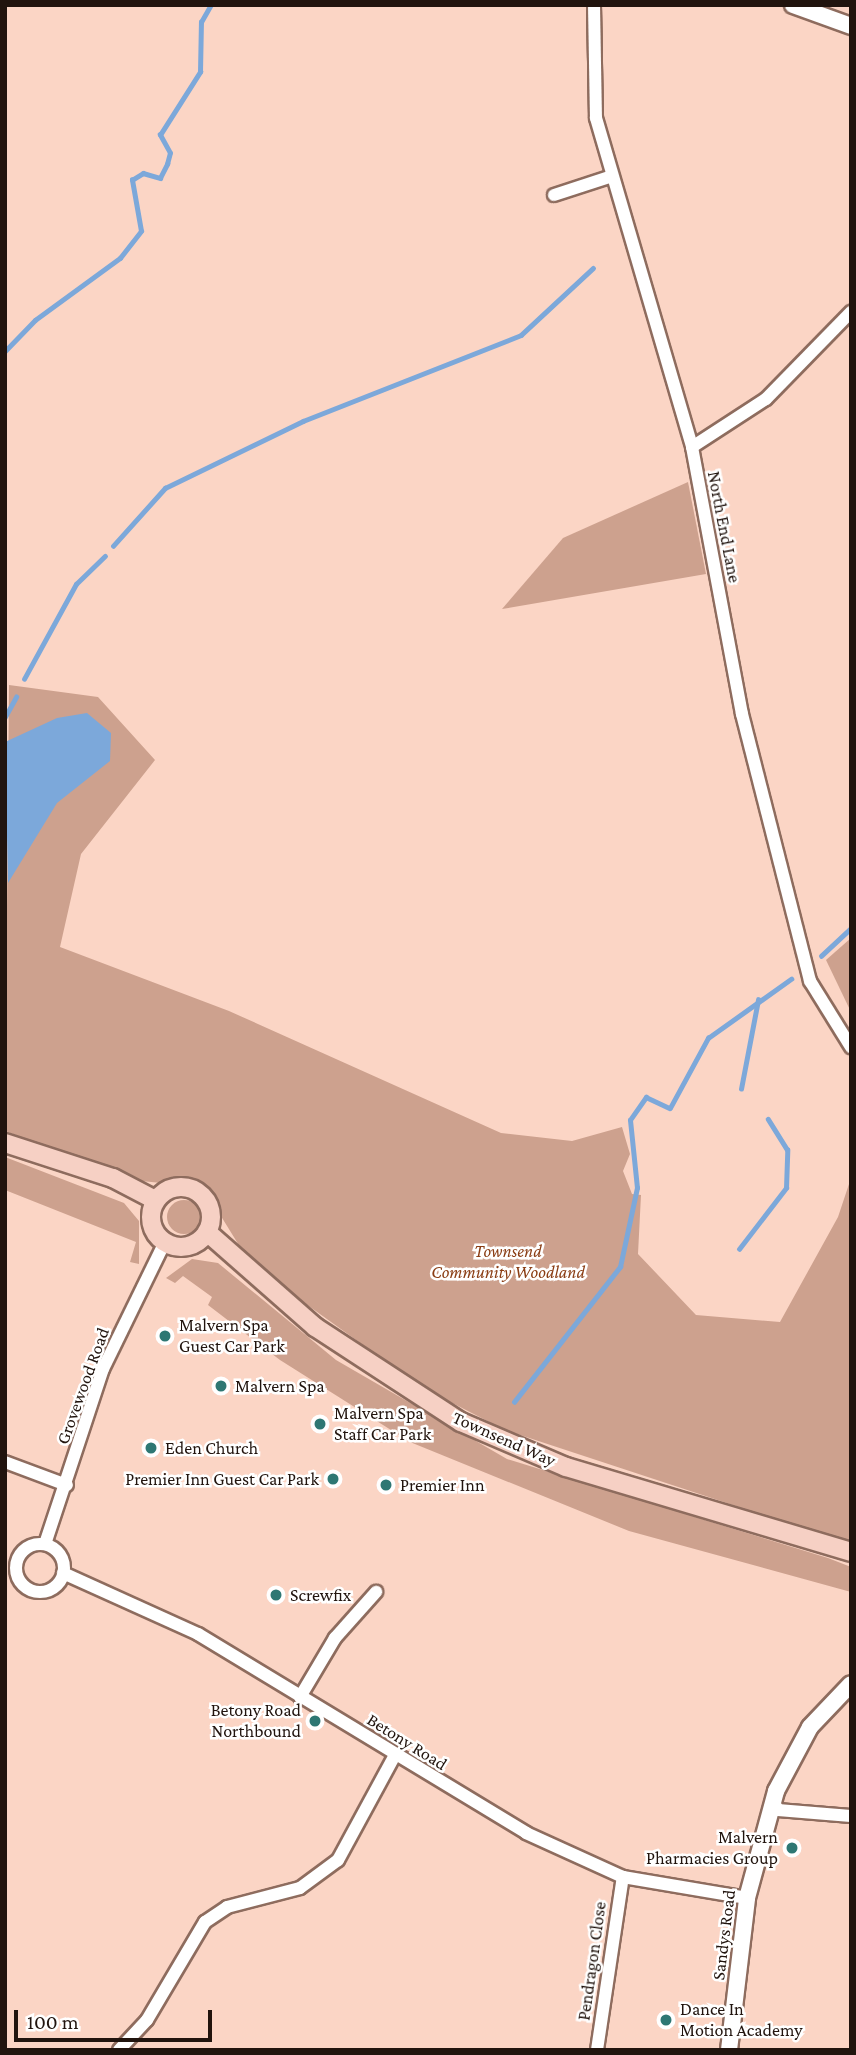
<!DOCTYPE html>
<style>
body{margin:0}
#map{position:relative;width:856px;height:2055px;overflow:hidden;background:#fbd5c5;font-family:"Crimson Pro",serif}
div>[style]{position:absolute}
.green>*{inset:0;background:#cda18e}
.round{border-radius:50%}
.water>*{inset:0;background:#7ca8da}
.stream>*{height:4.5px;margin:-2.25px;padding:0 2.25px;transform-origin:2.25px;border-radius:2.25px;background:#7ca8da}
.roads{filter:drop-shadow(2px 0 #8e6c5e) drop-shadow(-2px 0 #8e6c5e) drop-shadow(0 2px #8e6c5e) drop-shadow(0 -2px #8e6c5e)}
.minor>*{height:12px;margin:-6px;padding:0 6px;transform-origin:6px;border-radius:6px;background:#fff}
.minor>.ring{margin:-6px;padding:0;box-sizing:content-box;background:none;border:12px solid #fff;border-radius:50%}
.tertiary>*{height:16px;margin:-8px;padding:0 8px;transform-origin:8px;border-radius:8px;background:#fff}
.secondary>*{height:18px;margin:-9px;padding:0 9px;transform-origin:9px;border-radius:9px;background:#f6d0c4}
.secondary>.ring{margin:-9px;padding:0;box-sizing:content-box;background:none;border:18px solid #f6d0c4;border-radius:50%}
.dots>*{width:19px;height:19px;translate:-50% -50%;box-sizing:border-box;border:4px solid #fff;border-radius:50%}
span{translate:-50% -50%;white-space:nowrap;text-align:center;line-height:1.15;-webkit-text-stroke:5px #fff;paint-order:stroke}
.street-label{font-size:18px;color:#21140e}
.park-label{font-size:18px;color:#8a3d14;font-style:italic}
.poi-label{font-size:18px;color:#21140e}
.left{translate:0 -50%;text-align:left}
.right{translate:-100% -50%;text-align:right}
.frame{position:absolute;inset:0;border:7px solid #21140e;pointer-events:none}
.scale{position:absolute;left:14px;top:2010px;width:198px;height:32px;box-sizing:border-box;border:4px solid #21140e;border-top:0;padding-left:9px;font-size:21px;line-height:24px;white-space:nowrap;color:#21140e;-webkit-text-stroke:5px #fff;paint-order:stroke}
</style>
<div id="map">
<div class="green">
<i style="clip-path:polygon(688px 482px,706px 574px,502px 609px,563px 538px)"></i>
<i style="clip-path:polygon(9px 685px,98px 697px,155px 760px,81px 854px,60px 947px,229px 1011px,501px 1133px,572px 1141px,622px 1127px,630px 1154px,623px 1171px,632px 1194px,641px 1195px,638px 1254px,696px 1315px,780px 1322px,838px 1217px,851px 1178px,851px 1544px,505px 1430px,423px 1388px,299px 1299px,240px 1247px,203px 1187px,141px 1181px,5px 1131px)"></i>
<i style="clip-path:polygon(851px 938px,851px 1012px,826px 960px)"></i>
<i style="clip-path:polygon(5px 1157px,124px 1203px,139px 1221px,139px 1264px,130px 1262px,136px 1242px,5px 1190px)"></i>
<i class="round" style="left:167px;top:1200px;width:34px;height:34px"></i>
<i style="clip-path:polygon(192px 1259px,218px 1263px,336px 1360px,507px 1459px,828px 1558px,851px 1567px,851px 1592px,629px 1531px,410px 1442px,280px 1360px,208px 1305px,212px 1297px,183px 1276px,175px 1283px,166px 1278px)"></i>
</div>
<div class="water">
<i style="clip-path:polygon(87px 713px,111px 733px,110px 761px,57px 803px,8px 883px,5px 742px,57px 718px)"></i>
</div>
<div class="stream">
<i style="left:5px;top:351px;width:43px;rotate:-45.9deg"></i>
<i style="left:35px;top:320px;width:105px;rotate:-36.1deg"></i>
<i style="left:120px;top:258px;width:34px;rotate:-52deg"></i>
<i style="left:141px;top:231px;width:52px;rotate:-100deg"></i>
<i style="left:132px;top:180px;width:13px;rotate:-32deg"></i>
<i style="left:143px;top:173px;width:18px;rotate:16deg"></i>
<i style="left:160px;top:178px;width:16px;rotate:-63deg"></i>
<i style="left:167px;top:164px;width:11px;rotate:-75deg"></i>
<i style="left:170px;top:153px;width:21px;rotate:-119deg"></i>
<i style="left:160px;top:135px;width:75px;rotate:-57.6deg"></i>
<i style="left:200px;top:72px;width:50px;rotate:-88.9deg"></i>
<i style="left:201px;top:22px;width:20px;rotate:-60deg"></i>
<i style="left:113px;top:546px;width:78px;rotate:-48.1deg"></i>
<i style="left:165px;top:488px;width:153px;rotate:-25.9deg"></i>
<i style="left:303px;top:421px;width:234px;rotate:-21.5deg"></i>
<i style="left:521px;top:335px;width:98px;rotate:-42.9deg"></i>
<i style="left:24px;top:679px;width:108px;rotate:-61.3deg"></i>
<i style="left:76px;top:584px;width:40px;rotate:-44deg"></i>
<i style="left:5px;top:717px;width:23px;rotate:-61deg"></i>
<i style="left:821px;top:956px;width:41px;rotate:-43deg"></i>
<i style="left:741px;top:1089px;width:91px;rotate:-79.2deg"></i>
<i style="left:739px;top:1249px;width:77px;rotate:-52.4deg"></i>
<i style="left:786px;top:1188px;width:38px;rotate:-88deg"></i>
<i style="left:787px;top:1150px;width:36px;rotate:-122deg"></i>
<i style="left:514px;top:1402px;width:172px;rotate:-51.9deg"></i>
<i style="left:620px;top:1267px;width:81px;rotate:-77.9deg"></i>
<i style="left:637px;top:1188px;width:68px;rotate:-95.9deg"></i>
<i style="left:630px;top:1120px;width:28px;rotate:-55deg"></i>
<i style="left:646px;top:1097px;width:26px;rotate:25deg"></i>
<i style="left:670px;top:1108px;width:80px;rotate:-61.5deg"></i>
<i style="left:708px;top:1038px;width:102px;rotate:-35.4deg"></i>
</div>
<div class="roads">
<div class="minor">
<i style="left:594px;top:5px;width:113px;rotate:89deg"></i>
<i style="left:596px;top:118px;width:343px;rotate:73.7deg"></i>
<i style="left:692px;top:447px;width:272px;rotate:79.4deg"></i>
<i style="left:742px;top:714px;width:276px;rotate:75.7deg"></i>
<i style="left:810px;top:981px;width:78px;rotate:58.2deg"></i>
<i style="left:554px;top:195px;width:61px;rotate:-18.1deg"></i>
<i style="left:692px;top:447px;width:88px;rotate:-33deg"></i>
<i style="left:766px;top:399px;width:122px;rotate:-45.7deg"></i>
<i style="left:5px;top:1462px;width:66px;rotate:20.4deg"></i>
<i style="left:45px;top:1544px;width:184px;rotate:-71.7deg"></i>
<i style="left:103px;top:1369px;width:139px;rotate:-64deg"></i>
<i class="ring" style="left:16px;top:1544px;width:36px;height:36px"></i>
<i style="left:63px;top:1573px;width:148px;rotate:24.3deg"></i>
<i style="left:198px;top:1634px;width:384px;rotate:31.2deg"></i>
<i style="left:526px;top:1833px;width:107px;rotate:24.4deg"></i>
<i style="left:623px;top:1877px;width:126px;rotate:9.6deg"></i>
<i style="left:300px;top:1697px;width:69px;rotate:-59.3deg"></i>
<i style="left:335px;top:1638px;width:62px;rotate:-48.3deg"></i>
<i style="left:773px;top:1801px;width:10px;rotate:61deg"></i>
<i style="left:778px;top:1810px;width:73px;rotate:4.7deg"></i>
<i style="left:119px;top:2050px;width:41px;rotate:-47deg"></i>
<i style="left:147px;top:2020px;width:114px;rotate:-59.4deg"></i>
<i style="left:205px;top:1922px;width:27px;rotate:-34deg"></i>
<i style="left:227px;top:1907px;width:75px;rotate:-14.6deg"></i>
<i style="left:300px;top:1888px;width:47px;rotate:-36.4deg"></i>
<i style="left:338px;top:1860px;width:119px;rotate:-61.5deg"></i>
<i style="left:597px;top:2050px;width:175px;rotate:-81.5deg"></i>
</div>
<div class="tertiary">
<i style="left:793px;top:5px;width:62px;rotate:19.9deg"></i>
<i style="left:729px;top:2050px;width:153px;rotate:-83.2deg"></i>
<i style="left:747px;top:1898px;width:111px;rotate:-74.8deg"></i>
<i style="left:776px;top:1791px;width:72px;rotate:-62deg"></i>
<i style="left:810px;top:1727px;width:59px;rotate:-46.4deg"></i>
</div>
<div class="secondary">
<i style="left:5px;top:1143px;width:114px;rotate:18deg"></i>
<i style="left:113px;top:1178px;width:47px;rotate:27.6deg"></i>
<i class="ring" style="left:151px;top:1187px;width:42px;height:42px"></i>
<i style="left:207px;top:1232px;width:144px;rotate:41.3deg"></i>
<i style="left:315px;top:1327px;width:174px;rotate:33.1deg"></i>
<i style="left:461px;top:1422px;width:114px;rotate:23.2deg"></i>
<i style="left:566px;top:1467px;width:297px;rotate:16.6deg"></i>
</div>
</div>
<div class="dots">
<i style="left:165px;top:1336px;background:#2e7773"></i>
<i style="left:221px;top:1386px;background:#2e7773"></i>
<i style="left:320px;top:1424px;background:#2e7773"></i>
<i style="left:151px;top:1448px;background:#2e7773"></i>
<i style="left:333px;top:1479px;background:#2e7773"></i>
<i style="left:386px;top:1485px;background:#2e7773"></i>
<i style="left:276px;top:1595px;background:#2e7773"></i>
<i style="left:315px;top:1721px;background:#2e7773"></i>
<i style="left:792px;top:1848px;background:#2e7773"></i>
<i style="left:666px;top:2020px;background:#2e7773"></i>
</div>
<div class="street-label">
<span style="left:724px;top:527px;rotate:79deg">North End Lane</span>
<span style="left:83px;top:1386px;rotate:-70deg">Grovewood Road</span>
<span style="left:504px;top:1439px;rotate:24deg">Townsend Way</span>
<span style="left:407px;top:1742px;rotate:32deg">Betony Road</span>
<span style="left:724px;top:1935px;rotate:-83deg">Sandys Road</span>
<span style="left:592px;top:1961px;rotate:-82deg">Pendragon Close</span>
</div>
<div class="park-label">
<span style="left:508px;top:1262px">Townsend<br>Community Woodland</span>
</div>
<div class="poi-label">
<span class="left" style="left:179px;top:1336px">Malvern Spa<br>Guest Car Park</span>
<span class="left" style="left:235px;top:1386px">Malvern Spa</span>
<span class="left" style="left:334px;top:1424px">Malvern Spa<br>Staff Car Park</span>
<span class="left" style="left:165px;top:1448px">Eden Church</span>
<span class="right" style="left:319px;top:1479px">Premier Inn Guest Car Park</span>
<span class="left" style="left:400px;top:1485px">Premier Inn</span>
<span class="left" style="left:290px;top:1595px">Screwfix</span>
<span class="right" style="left:301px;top:1721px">Betony Road<br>Northbound</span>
<span class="right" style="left:778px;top:1848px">Malvern<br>Pharmacies Group</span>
<span class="left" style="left:680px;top:2020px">Dance In<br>Motion Academy</span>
</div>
<div class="frame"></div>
<div class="scale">100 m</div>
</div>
